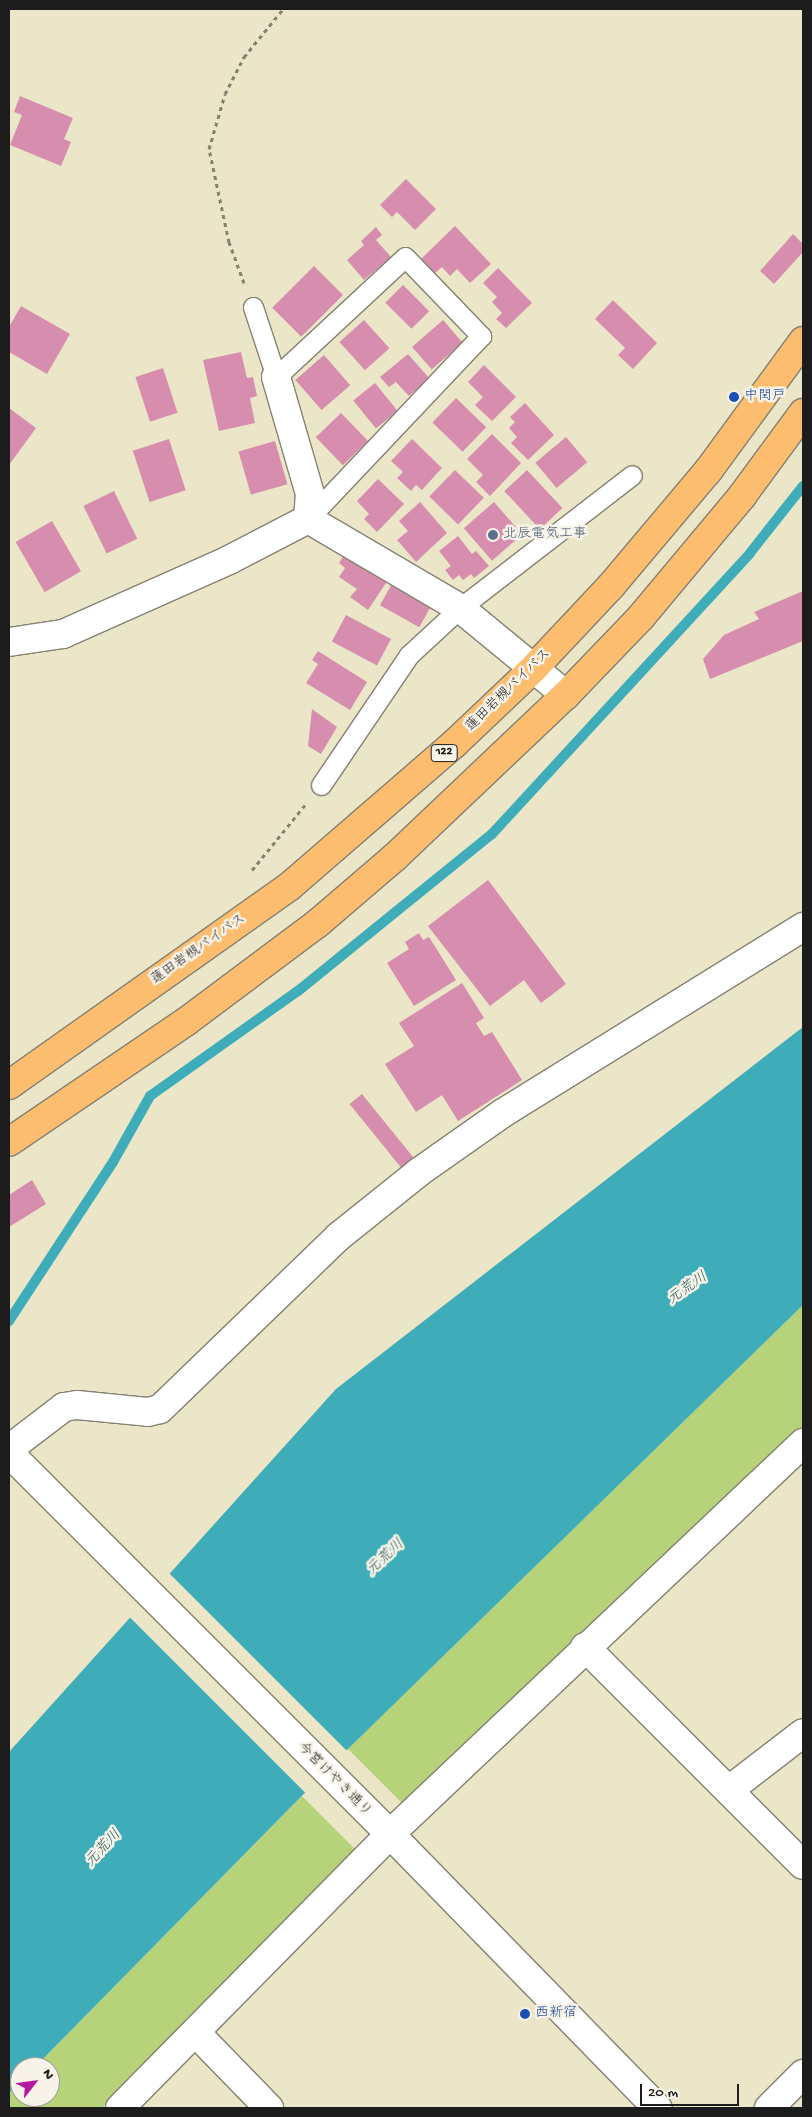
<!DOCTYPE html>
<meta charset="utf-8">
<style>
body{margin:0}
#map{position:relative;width:812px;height:2117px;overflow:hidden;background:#ece6c8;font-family:"Gochi Hand","Klee One",sans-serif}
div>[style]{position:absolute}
.green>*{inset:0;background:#b7d379}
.water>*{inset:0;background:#3eadb9}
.pier>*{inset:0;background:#ece6c8;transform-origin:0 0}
.stream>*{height:10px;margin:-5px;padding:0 5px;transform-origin:5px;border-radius:5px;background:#3eadb9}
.building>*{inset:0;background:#d78eae;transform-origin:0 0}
.path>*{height:3px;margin-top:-1.5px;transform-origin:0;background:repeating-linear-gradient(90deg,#848172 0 4px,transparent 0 8px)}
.roads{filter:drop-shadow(1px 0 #848172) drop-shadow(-1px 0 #848172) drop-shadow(0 1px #848172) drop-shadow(0 -1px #848172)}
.service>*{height:19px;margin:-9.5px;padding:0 9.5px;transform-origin:9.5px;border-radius:9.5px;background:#fff}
.minor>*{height:28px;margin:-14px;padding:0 14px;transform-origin:14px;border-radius:14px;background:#fff}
.tertiary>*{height:28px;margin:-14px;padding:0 14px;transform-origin:14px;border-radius:14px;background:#fff}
.trunk>*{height:28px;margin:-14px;padding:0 14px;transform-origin:14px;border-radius:14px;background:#fcbd6f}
.dots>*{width:14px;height:14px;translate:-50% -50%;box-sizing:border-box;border:2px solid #f7f3e8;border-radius:50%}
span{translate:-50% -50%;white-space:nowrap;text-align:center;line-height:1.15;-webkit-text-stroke:5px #f7f3e8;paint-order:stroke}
.shield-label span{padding:1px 4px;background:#f7f3e8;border:1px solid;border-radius:4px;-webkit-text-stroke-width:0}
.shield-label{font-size:12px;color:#1c1c1c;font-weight:700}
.transit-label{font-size:14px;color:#164399}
.left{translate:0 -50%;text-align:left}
.service-label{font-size:14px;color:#4e5e75}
.street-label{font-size:14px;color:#1c1c1c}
.water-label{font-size:15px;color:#2b5d63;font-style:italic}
.frame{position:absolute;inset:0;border:10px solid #1c1c1c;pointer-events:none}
.north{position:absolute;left:10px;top:2057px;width:50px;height:50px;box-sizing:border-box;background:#f7f3e8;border:1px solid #9f9d96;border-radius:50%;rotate:60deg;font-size:14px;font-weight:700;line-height:20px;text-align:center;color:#1c1c1c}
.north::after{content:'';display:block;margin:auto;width:18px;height:22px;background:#b5179e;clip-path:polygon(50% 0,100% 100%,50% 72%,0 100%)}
.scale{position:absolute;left:640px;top:2084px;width:99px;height:22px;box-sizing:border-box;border:2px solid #1c1c1c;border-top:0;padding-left:6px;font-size:15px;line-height:18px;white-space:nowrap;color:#1c1c1c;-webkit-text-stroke:4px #f7f3e8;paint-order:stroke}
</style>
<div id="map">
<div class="green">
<i style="clip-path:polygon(803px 1305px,803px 1431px,652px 1565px,405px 1806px,348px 1749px)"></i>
<i style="clip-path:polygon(302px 1796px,357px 1851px,102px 2108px,9px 2108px,9px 2093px,20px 2082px,20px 2097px,50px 2097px,50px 2067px,35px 2067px)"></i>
</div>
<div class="water">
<i style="clip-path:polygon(803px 1027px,803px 1305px,348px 1749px,35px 2067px,20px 2067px,20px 2082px,9px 2093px,9px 1752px,336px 1389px)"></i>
</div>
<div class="pier">
<i style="left:168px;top:1572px;width:255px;height:59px;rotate:45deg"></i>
</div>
<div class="stream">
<i style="left:9px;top:1321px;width:190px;rotate:-56.8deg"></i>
<i style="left:113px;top:1162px;width:76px;rotate:-60.7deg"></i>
<i style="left:150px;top:1096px;width:181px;rotate:-35.4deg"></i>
<i style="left:298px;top:991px;width:250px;rotate:-39deg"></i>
<i style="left:492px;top:834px;width:381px;rotate:-47.4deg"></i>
<i style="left:750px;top:553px;width:85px;rotate:-51.7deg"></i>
</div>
<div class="building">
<i style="clip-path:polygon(20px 96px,73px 118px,64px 139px,71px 142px,61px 166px,10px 145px,22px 115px,14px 112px)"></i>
<i style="clip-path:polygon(406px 179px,436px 209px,415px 230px,397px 212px,392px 217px,380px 205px)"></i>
<i style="clip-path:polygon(455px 226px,491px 264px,470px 283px,457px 269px,450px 276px,442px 267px,434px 274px,421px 259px)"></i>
<i style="clip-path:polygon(376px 227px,382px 235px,376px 240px,391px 257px,364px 280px,347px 260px,364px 245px,361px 241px)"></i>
<i style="clip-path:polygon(793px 234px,803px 244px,803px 252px,774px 284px,760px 271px)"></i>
<i style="left:314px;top:266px;width:41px;height:59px;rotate:45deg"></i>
<i style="clip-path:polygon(498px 268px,532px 303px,506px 328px,496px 319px,502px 313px,492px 302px,497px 297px,483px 283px)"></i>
<i style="left:403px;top:285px;width:37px;height:25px;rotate:45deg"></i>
<i style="clip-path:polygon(613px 300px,657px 343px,633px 369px,618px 355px,625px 348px,595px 319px)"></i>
<i style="clip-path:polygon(21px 306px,70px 334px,47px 374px,9px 352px,9px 327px)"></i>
<i style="left:364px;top:320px;width:38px;height:33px;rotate:48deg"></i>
<i style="left:443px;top:320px;width:30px;height:41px;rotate:49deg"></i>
<i style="clip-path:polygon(241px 352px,247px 378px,253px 377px,257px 396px,250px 398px,255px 423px,219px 431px,203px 360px)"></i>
<i style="clip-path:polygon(408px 354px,429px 378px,409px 396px,396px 382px,389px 387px,380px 377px)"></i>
<i style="left:324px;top:355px;width:40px;height:38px;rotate:49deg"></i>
<i style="clip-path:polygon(484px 365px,516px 397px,492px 421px,475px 405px,483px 397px,468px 382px)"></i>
<i style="left:163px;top:368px;width:47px;height:29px;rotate:72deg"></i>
<i style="left:375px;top:383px;width:36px;height:28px;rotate:51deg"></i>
<i style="left:456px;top:398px;width:42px;height:34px;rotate:44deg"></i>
<i style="clip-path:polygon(525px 403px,554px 435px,528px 460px,511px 443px,517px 437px,509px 428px,515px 422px,510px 417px)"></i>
<i style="clip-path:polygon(9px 408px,36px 428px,9px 465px)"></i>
<i style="left:341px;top:413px;width:39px;height:35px;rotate:46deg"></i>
<i style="clip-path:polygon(492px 434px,521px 463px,490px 496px,476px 482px,483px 475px,467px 459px)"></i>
<i style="left:566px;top:437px;width:33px;height:40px;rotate:50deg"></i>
<i style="left:169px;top:439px;width:54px;height:38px;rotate:72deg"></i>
<i style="clip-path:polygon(412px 439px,442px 468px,422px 490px,416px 485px,411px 491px,397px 478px,403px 472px,391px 461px)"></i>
<i style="left:275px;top:441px;width:45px;height:38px;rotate:74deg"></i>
<i style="left:455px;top:470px;width:40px;height:37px;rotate:44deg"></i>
<i style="left:527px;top:470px;width:52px;height:31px;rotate:47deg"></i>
<i style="clip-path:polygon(378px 479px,404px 504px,377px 532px,364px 519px,369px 514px,357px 501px)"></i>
<i style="left:114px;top:491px;width:53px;height:34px;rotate:64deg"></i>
<i style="clip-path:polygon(420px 502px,447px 533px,416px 562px,397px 540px,408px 531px,399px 521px)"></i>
<i style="left:494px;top:502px;width:43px;height:40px;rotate:49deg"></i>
<i style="left:52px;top:521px;width:58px;height:42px;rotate:60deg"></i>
<i style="clip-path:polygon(458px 536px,472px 554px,476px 551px,489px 566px,474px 578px,471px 574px,463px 580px,459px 575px,453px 580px,445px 570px,451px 566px,439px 551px)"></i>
<i style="clip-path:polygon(346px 552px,388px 580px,368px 610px,350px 597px,357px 589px,339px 577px,345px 568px,339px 563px)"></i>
<i style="left:394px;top:580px;width:45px;height:29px;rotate:29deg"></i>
<i style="clip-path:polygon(803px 591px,803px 641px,710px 679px,703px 659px,724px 635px,759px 619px,754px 612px)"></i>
<i style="left:346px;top:615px;width:51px;height:30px;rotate:28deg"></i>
<i style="clip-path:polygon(318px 651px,367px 682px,350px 710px,306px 683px,318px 664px,312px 660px)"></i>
<i style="clip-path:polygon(312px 709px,337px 727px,321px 754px,308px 746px)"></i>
<i style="clip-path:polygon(488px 880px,566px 984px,541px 1003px,524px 980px,490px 1006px,428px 926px)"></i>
<i style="clip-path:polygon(419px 933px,423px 940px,429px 937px,456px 980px,414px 1006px,387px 963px,409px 949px,405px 942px)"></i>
<i style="clip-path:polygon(462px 983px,484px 1018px,476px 1023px,484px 1036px,492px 1032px,522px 1080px,458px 1121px,442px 1095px,416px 1112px,385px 1064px,414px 1046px,399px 1023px)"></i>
<i style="left:362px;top:1094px;width:82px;height:16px;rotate:51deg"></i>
<i style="clip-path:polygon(32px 1180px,46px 1204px,9px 1227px,9px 1195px)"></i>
</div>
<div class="path">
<i style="left:244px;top:283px;width:44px;rotate:-110.1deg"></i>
<i style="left:229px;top:242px;width:95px;rotate:-102.1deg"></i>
<i style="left:209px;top:149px;width:57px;rotate:-73.8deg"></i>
<i style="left:225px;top:94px;width:42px;rotate:-62.8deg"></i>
<i style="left:244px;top:57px;width:62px;rotate:-50.9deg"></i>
<i style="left:252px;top:870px;width:84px;rotate:-50.8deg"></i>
</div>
<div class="roads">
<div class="service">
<i style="left:253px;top:307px;width:74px;rotate:71.8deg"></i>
<i style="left:276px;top:377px;width:176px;rotate:-42.9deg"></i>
<i style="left:405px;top:257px;width:110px;rotate:46.1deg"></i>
<i style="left:481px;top:336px;width:252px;rotate:133.4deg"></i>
<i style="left:321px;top:785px;width:157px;rotate:-55.9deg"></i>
<i style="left:409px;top:655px;width:69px;rotate:-42.7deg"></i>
<i style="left:460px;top:608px;width:217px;rotate:-37.7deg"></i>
</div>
<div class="minor">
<i style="left:276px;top:377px;width:122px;rotate:73.8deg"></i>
<i style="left:310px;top:494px;width:25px;rotate:95deg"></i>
<i style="left:9px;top:642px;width:55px;rotate:-8.4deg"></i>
<i style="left:63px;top:634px;width:182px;rotate:-24deg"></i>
<i style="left:229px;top:560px;width:89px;rotate:-27.4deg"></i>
<i style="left:308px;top:519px;width:176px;rotate:30.4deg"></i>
<i style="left:460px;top:608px;width:137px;rotate:39.4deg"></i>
<i style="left:9px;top:1449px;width:69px;rotate:-37.4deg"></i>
<i style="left:64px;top:1407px;width:13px;rotate:-9deg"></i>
<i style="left:77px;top:1405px;width:71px;rotate:5.6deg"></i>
<i style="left:148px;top:1412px;width:12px;rotate:-14deg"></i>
<i style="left:160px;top:1409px;width:248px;rotate:-44deg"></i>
<i style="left:338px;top:1237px;width:104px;rotate:-38.7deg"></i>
<i style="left:419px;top:1172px;width:103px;rotate:-35.1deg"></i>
<i style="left:503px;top:1113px;width:353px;rotate:-31.8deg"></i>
<i style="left:585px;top:1647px;width:308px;rotate:45deg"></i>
<i style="left:729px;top:1790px;width:93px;rotate:-37.6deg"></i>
<i style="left:196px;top:2033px;width:105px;rotate:45.8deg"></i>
<i style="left:120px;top:2108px;width:385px;rotate:-45.4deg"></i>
<i style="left:390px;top:1834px;width:569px;rotate:-43.43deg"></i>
<i style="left:769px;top:2108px;width:48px;rotate:-45deg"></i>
</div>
<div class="tertiary">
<i style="left:9px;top:1453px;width:539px;rotate:45deg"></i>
<i style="left:390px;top:1834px;width:383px;rotate:45.7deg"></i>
</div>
<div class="trunk">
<i style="left:9px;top:1085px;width:344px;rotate:-35.3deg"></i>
<i style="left:290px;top:886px;width:217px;rotate:-40.9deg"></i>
<i style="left:454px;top:744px;width:110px;rotate:-43.5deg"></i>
<i style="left:534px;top:668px;width:112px;rotate:-46.8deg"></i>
<i style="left:611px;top:586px;width:150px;rotate:-49.9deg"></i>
<i style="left:708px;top:471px;width:161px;rotate:-53.8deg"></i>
<i style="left:9px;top:1142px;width:215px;rotate:-34.2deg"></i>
<i style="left:187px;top:1021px;width:164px;rotate:-36.8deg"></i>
<i style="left:318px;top:923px;width:101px;rotate:-40.6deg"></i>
<i style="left:395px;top:857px;width:236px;rotate:-43.5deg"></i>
<i style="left:566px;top:695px;width:108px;rotate:-46.1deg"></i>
<i style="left:641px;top:617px;width:158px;rotate:-50.1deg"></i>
<i style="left:742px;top:496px;width:103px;rotate:-53.7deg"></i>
</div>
</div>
<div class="dots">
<i style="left:734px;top:397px;background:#1a4fb4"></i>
<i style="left:493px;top:535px;background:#5c6f8a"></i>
<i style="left:525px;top:2014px;background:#1a4fb4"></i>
</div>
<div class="shield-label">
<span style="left:444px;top:753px">122</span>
</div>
<div class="transit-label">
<span class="left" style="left:744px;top:397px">中閏戸</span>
<span class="left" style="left:535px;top:2014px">西新宿</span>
</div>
<div class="service-label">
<span class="left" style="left:503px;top:535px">北辰電気工事</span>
</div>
<div class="street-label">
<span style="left:509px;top:691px;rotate:-44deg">蓮田岩槻バイパス</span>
<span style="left:199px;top:950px;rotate:-35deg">蓮田岩槻バイパス</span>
<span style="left:334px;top:1780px;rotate:45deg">今宮けやき通り</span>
</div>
<div class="water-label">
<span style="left:688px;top:1289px;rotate:-35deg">元荒川</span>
<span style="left:386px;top:1558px;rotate:-43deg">元荒川</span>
<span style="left:104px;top:1849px;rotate:-47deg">元荒川</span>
</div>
<div class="frame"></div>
<div class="north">N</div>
<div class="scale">20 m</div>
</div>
